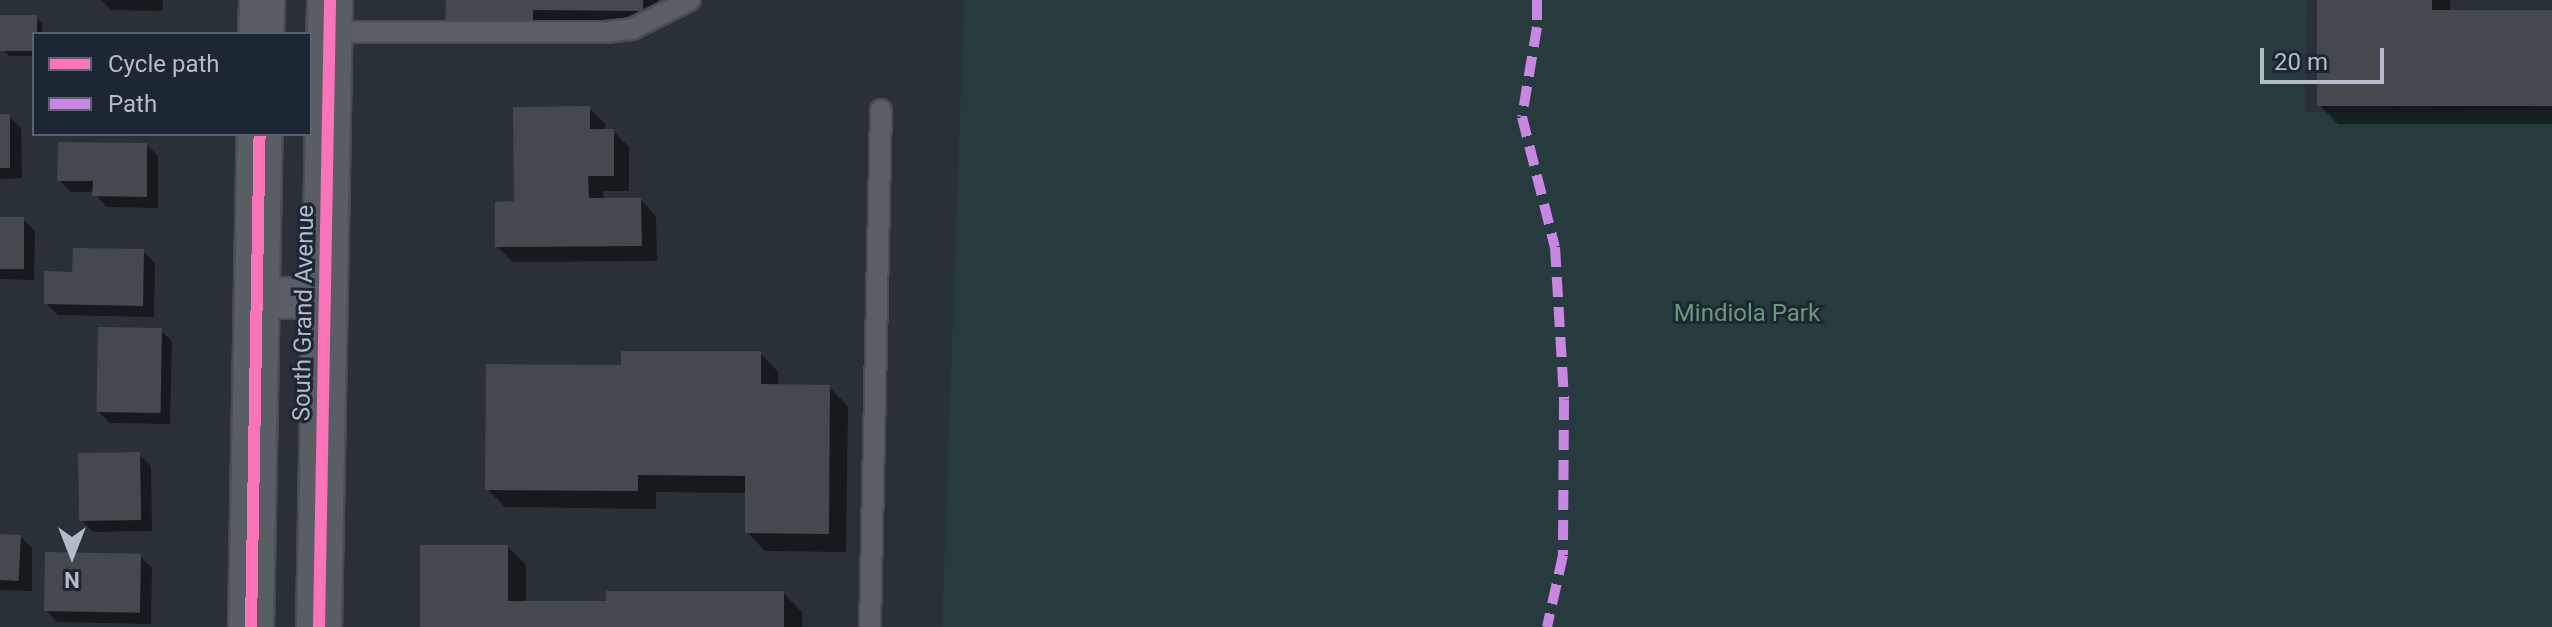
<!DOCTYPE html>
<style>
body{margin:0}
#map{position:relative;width:2552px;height:627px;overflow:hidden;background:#2a3038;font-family:Roboto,sans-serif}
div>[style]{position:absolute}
.green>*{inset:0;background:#273a3e}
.shadow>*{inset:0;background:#0007}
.building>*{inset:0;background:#444950;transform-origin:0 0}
.roads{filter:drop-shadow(2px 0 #484c53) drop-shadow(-2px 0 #484c53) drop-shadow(0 2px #484c53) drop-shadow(0 -2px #484c53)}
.lane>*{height:20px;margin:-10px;padding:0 10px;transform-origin:10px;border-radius:10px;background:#5a5e66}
.street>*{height:40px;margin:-20px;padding:0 20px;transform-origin:20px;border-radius:20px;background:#5a5e66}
.secondary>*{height:44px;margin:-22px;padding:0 22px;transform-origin:22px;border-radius:22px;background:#595d64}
.quiet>*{height:10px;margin-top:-5px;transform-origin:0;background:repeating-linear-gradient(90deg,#c787e3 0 20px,transparent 0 30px)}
.cycleway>*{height:12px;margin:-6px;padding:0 6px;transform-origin:6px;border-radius:6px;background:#fb73b8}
span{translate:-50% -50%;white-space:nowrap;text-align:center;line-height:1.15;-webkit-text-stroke:6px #1d2633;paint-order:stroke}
.street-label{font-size:24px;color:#b4bcc9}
.park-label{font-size:24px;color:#6b9a76}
.legend{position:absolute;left:32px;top:32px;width:280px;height:104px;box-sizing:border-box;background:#1d2633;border:2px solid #59626f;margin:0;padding:10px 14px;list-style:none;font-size:24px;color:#b4bcc9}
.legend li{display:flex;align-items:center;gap:16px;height:40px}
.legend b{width:40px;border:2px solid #59626f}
.north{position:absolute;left:32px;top:515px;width:80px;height:80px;-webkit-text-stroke:6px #1d2633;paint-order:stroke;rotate:180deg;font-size:22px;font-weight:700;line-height:32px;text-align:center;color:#b4bcc9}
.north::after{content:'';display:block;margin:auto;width:28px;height:36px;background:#b4bcc9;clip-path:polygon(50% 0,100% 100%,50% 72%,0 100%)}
.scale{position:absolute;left:2260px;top:48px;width:124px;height:36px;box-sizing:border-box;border:4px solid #b4bcc9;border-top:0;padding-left:10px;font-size:24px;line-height:28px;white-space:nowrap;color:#b4bcc9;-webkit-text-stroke:6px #1d2633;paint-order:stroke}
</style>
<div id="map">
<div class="green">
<i style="clip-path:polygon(964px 0,2307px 0,2305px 112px,2552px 111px,2552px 627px,942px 627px)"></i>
</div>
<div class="shadow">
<i style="clip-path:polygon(101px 0,163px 0,162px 11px,111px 10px)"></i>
<i style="clip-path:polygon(448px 0,658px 0,658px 26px,548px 38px)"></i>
<i style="clip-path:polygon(2319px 0,2450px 0,2450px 12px,2552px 12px,2552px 124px,2338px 124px,2319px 105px)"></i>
<i style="clip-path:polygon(36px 17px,42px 23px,42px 34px,34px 34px,34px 56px,9px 56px,3px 50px)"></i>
<i style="clip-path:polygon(589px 108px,605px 124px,605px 131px,613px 131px,629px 147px,629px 191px,603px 191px,604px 200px,641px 200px,656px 216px,657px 261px,513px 262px,497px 247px,516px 203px)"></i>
<i style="clip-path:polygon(0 116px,9px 116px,21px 128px,22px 178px,0 179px)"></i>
<i style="clip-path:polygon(147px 145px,158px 156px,158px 208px,106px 207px,94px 192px,71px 192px,59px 180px)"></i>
<i style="clip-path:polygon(0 219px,23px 219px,35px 231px,34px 280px,0 279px)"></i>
<i style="clip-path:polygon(143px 251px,155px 263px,154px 317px,58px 315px,46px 303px,74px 274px)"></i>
<i style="clip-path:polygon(161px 330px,172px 342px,170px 424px,110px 423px,98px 411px)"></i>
<i style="clip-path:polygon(760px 353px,778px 372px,778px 387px,829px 387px,848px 406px,846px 552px,765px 551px,747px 532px,747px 493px,656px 492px,656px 509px,505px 507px,487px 489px,623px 367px)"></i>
<i style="clip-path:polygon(139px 454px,151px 466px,152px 531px,93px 532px,81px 520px)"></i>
<i style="clip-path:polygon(0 536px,21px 537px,32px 548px,32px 591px,0 590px)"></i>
<i style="clip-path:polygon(508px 547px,526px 565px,526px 603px,608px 603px,783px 593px,802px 612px,802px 627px,422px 627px)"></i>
<i style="clip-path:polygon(140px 556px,152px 568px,151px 624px,57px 622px,46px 610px)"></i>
</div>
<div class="building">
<i style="clip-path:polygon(446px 0,643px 0,643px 11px,533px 10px,533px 24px,445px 22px)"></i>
<i style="clip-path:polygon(2317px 0,2432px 0,2432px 10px,2552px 10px,2552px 106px,2317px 106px)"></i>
<i style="left:0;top:15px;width:37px;height:36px"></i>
<i style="clip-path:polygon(590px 106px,590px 129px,614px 129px,614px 176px,588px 176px,589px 198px,641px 198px,642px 246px,495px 247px,495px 202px,514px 201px,513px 107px)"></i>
<i style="left:0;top:114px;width:10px;height:54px"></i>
<i style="clip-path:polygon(58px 142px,147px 143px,147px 197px,92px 196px,93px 181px,57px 181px)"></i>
<i style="left:0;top:217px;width:24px;height:52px"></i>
<i style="clip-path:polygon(73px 248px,144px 249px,143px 306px,44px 304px,44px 271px,72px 272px)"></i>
<i style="left:98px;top:327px;width:64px;height:85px;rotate:1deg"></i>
<i style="clip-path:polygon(621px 351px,761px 351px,761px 384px,830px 385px,829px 534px,745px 533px,745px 476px,638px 475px,638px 491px,485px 490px,486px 364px,621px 365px)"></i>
<i style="left:140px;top:452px;width:68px;height:62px;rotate:89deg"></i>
<i style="left:0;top:534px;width:21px;height:46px;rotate:3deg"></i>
<i style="clip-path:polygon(420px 545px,508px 545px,508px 601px,606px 601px,606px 591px,784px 591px,784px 627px,420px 627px)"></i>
<i style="left:45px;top:552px;width:96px;height:59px;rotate:1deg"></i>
</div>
<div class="roads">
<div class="lane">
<i style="left:330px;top:32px;width:275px"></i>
<i style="left:605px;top:32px;width:27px;rotate:-6deg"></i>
<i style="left:632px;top:29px;width:65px;rotate:-26.6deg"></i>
<i style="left:870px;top:627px;width:517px;rotate:-88.78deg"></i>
</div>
<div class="street">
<i style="left:257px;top:298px;width:69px"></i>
</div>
<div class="secondary">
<i style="left:261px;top:34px;width:34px;rotate:-88deg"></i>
<i style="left:251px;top:627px;width:493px;rotate:-89deg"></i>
<i style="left:319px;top:627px;width:627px;rotate:-88.99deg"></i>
</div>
</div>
<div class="quiet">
<i style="left:1537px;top:0;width:27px;rotate:90deg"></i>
<i style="left:1537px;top:27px;width:91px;rotate:99.5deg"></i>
<i style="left:1522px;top:117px;width:134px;rotate:75.8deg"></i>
<i style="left:1555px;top:247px;width:153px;rotate:86.6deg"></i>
<i style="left:1564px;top:400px;width:155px;rotate:90.4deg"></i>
<i style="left:1563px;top:555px;width:74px;rotate:102.5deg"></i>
</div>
<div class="cycleway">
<i style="left:251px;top:627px;width:493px;rotate:-89deg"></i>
<i style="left:319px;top:627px;width:627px;rotate:-88.99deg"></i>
</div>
<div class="street-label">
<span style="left:304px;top:313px;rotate:-89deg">South Grand Avenue</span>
</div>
<div class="park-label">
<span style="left:1747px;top:314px">Mindiola Park</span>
</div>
<ul class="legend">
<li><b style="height:10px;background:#fb73b8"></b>Cycle path</li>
<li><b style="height:10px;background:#c787e3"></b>Path</li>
</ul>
<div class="north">N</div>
<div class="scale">20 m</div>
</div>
